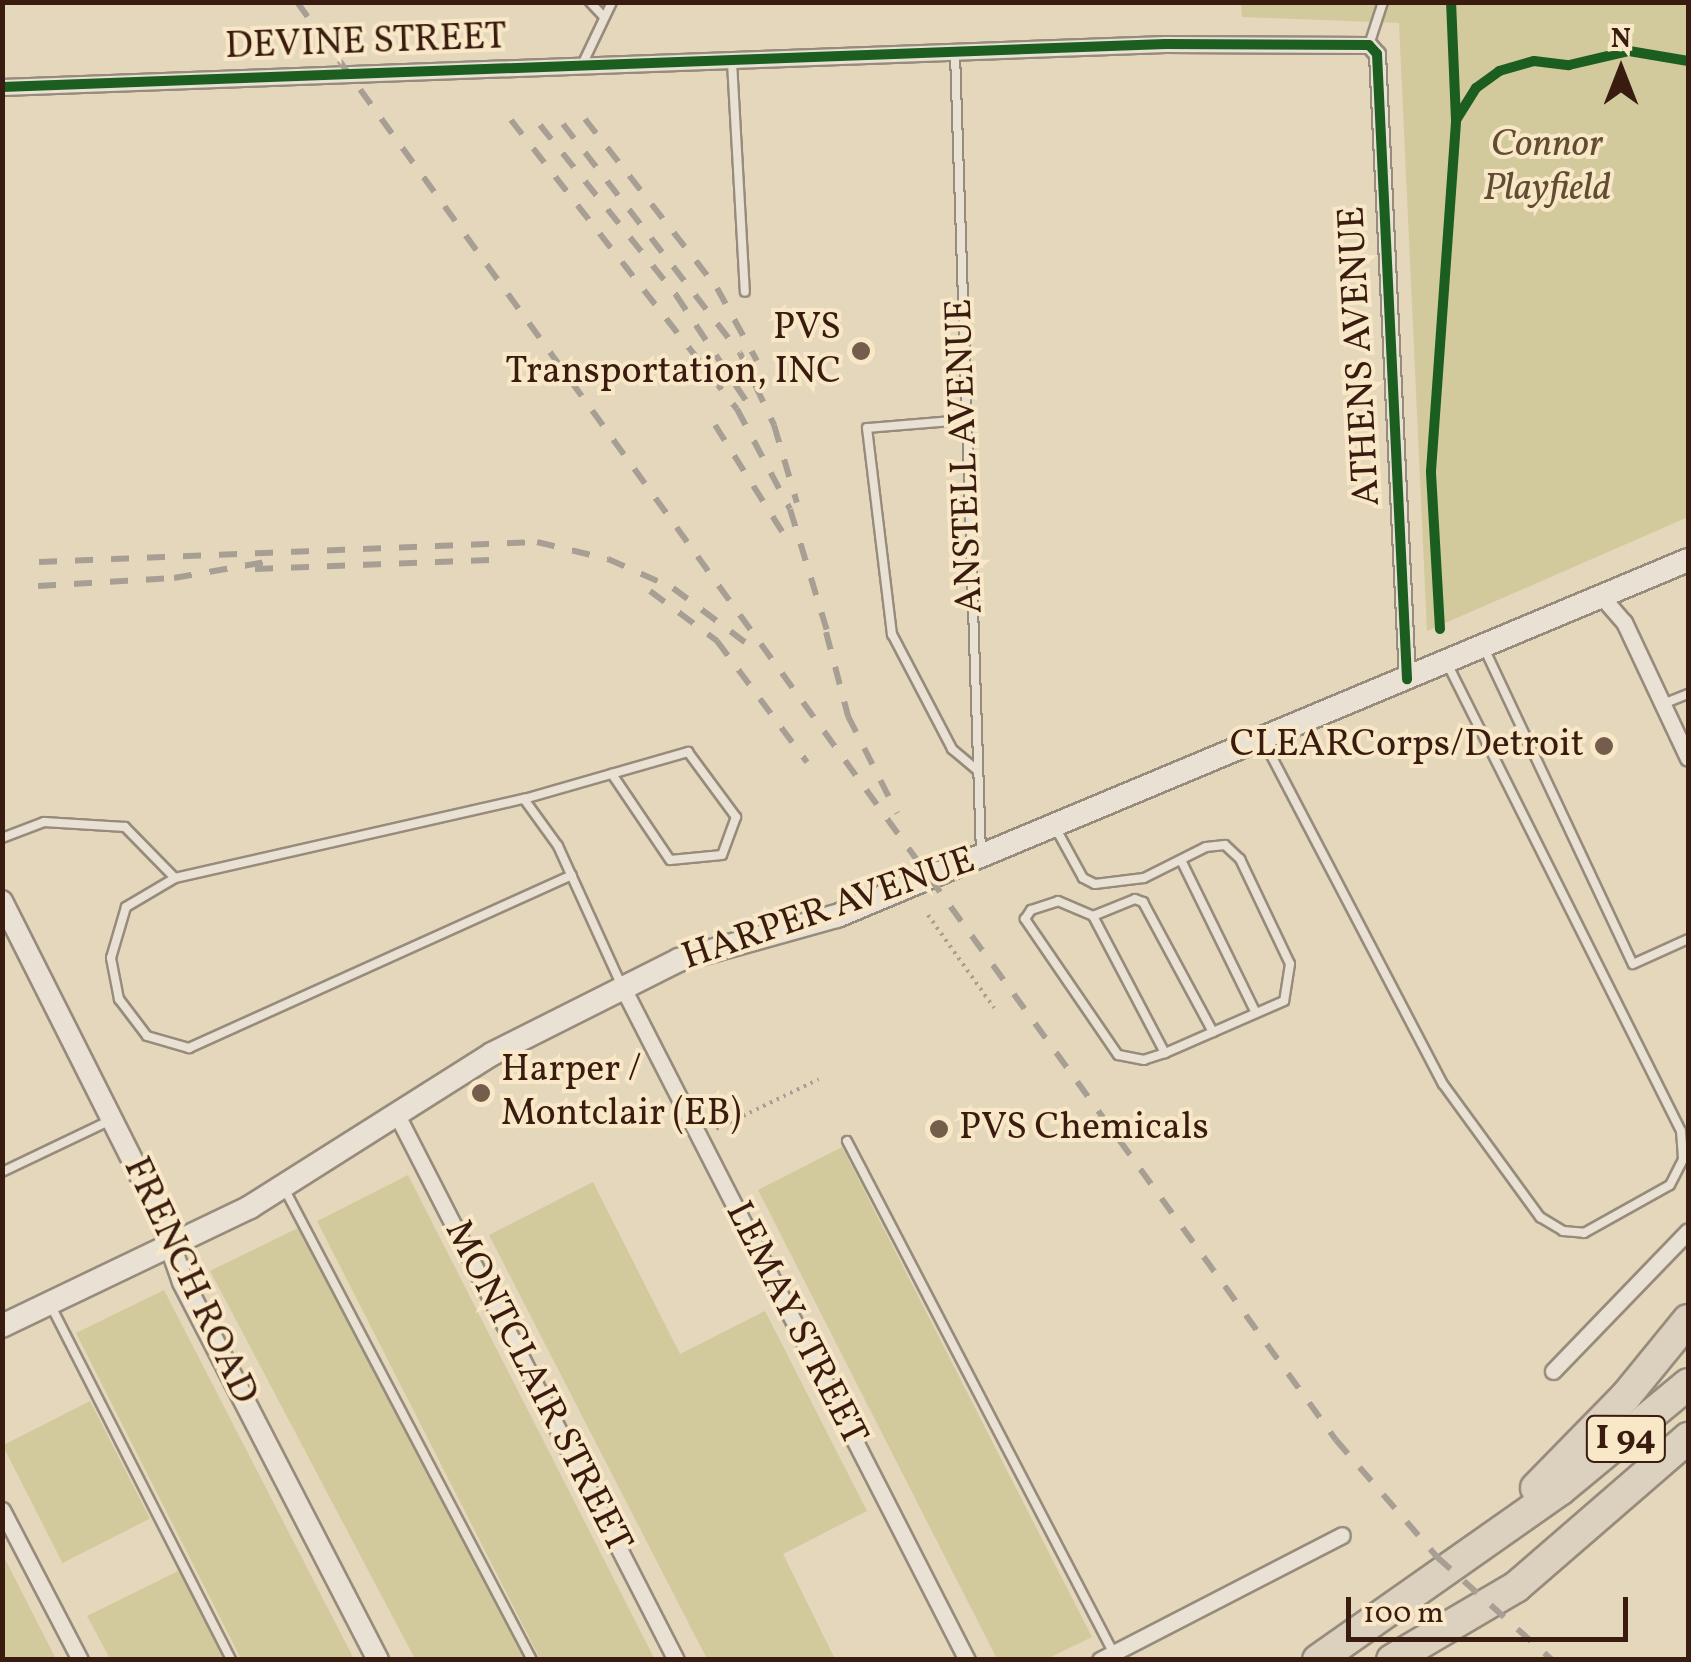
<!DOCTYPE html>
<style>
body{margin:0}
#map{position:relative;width:1691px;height:1662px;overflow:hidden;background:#e5d7bc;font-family:Vollkorn,serif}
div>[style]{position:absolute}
.green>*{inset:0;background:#d2ca9d;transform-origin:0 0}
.path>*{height:4px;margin-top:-2px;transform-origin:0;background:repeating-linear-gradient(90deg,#a89f94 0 2.5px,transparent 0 7.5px)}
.roads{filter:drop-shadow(2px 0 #978c7b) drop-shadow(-2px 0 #978c7b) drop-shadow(0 2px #978c7b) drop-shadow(0 -2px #978c7b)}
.service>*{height:8px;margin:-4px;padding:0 4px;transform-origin:4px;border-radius:4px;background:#e8e1d4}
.minor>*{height:15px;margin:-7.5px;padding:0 7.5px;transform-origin:7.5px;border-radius:7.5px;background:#e8e1d4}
.tertiary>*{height:20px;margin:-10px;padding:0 10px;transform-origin:10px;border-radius:10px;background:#e8e1d4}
.secondary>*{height:22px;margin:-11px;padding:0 11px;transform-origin:11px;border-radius:11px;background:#e8e1d4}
.motorway>*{height:30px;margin:-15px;padding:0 15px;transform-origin:15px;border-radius:15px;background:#dcd1bf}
.rail>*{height:6px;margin-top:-3px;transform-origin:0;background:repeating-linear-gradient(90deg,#a89f94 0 18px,transparent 0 36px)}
.cycleway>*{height:10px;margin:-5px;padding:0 5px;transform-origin:5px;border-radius:5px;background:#1b5e20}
.dots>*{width:28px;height:28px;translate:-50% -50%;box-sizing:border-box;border:5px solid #f9e8c8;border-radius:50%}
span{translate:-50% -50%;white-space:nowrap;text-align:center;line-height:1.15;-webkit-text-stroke:8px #f9e8c8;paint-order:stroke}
.shield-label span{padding:2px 8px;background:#f9e8c8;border:2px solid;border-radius:8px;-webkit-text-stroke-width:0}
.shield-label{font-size:35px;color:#391b0f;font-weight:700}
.street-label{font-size:38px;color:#391b0f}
.park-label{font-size:38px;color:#624c32;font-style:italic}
.poi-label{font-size:38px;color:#391b0f}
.right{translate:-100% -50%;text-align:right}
.left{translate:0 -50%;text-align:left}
.frame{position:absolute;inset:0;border:5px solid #391b0f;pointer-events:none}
.north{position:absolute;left:1571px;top:20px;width:100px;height:100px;-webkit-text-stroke:8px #f9e8c8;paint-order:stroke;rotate:0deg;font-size:28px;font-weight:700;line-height:40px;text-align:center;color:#391b0f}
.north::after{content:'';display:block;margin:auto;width:35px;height:45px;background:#391b0f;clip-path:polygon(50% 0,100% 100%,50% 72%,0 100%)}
.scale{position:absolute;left:1346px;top:1597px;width:282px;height:45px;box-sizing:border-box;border:5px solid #391b0f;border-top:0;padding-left:12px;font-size:30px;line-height:35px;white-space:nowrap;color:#391b0f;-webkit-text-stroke:8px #f9e8c8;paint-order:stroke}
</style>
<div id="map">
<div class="green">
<i style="clip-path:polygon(1241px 3px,1688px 3px,1688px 517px,1427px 631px,1399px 23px,1242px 17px)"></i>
<i style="clip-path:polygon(842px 1147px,1092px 1637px,1047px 1659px,997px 1659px,758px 1190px)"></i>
<i style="left:408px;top:1175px;width:543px;height:102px;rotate:63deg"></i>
<i style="clip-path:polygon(593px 1182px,680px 1354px,765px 1311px,867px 1511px,783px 1554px,835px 1659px,707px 1659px,489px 1235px)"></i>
<i style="clip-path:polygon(300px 1227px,524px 1659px,415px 1659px,210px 1271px)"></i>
<i style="clip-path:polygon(164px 1290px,354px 1659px,241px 1659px,76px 1333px)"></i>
<i style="left:90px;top:1401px;width:132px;height:98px;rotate:63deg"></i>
<i style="clip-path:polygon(2px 1555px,3px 1555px,56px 1659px,3px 1659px)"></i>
<i style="clip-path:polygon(180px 1570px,224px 1659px,110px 1659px,87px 1616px)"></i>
</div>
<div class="path">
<i style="left:928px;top:915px;width:114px;rotate:54.6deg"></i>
<i style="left:716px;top:1129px;width:114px;rotate:-25.9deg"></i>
</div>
<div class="roads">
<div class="service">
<i style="left:590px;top:2px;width:19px;rotate:47deg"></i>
<i style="left:1369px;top:45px;width:45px;rotate:-72deg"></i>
<i style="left:955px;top:53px;width:801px;rotate:88.14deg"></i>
<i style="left:732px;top:62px;width:230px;rotate:86.8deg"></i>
<i style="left:582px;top:65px;width:70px;rotate:-64.5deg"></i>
<i style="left:963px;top:420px;width:96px;rotate:175.2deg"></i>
<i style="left:867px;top:428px;width:208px;rotate:83.1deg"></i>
<i style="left:892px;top:634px;width:130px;rotate:62.4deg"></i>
<i style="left:952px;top:749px;width:33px;rotate:40deg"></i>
<i style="left:1484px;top:648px;width:349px;rotate:64.8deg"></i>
<i style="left:1633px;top:964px;width:60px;rotate:-24.4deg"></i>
<i style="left:1663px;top:704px;width:27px;rotate:-22deg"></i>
<i style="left:1263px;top:740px;width:388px;rotate:62.4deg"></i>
<i style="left:1443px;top:1084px;width:165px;rotate:53.9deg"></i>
<i style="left:1540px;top:1217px;width:27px;rotate:31deg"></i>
<i style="left:1563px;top:1231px;width:21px;rotate:5deg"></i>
<i style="left:1584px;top:1233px;width:98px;rotate:-29.2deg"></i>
<i style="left:1670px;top:1185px;width:29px;rotate:-63deg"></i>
<i style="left:1683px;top:1159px;width:28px;rotate:-94deg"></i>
<i style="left:1681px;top:1131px;width:523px;rotate:-116.57deg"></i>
<i style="left:524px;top:799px;width:171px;rotate:-16deg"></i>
<i style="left:688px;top:752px;width:81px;rotate:53.6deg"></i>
<i style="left:736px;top:817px;width:40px;rotate:110.2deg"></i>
<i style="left:722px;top:855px;width:52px;rotate:174.5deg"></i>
<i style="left:670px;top:860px;width:104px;rotate:-124deg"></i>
<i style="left:1055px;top:827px;width:58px;rotate:61.2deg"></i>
<i style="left:1083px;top:878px;width:13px;rotate:27deg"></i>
<i style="left:1095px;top:884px;width:49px;rotate:-7deg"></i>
<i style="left:1144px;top:878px;width:69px;rotate:-26.6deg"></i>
<i style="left:1206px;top:847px;width:19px;rotate:-6deg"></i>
<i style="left:1225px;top:845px;width:21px;rotate:43deg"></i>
<i style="left:1240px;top:859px;width:116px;rotate:64.5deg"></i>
<i style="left:1290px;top:964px;width:37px;rotate:99deg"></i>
<i style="left:1284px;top:1001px;width:130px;rotate:156.4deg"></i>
<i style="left:1165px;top:1053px;width:22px;rotate:162deg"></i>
<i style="left:1144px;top:1060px;width:26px;rotate:-169deg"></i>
<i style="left:1118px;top:1055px;width:165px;rotate:-124.4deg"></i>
<i style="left:1025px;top:919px;width:11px;rotate:-56deg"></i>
<i style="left:1031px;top:910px;width:28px;rotate:-18deg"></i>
<i style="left:1058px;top:901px;width:38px;rotate:23deg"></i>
<i style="left:1093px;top:916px;width:155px;rotate:62.3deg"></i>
<i style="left:2px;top:838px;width:45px;rotate:-20.9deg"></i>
<i style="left:44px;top:822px;width:81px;rotate:3.5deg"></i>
<i style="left:125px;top:827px;width:71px;rotate:45.6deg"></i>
<i style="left:175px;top:878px;width:358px;rotate:-12.8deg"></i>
<i style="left:524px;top:799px;width:58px;rotate:54.1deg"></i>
<i style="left:558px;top:846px;width:152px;rotate:65.5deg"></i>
<i style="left:1181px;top:860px;width:170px;rotate:63.9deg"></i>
<i style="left:175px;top:878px;width:57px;rotate:149.4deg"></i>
<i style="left:126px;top:907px;width:53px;rotate:106.4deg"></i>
<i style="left:111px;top:958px;width:42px;rotate:79deg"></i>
<i style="left:119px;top:999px;width:46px;rotate:52.9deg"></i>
<i style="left:147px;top:1036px;width:44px;rotate:15.9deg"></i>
<i style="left:189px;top:1048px;width:420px;rotate:-24.3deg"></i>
<i style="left:1093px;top:916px;width:45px;rotate:-22deg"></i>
<i style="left:1135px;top:899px;width:9px;rotate:21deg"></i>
<i style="left:1143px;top:902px;width:148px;rotate:61.7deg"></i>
<i style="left:847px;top:1141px;width:576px;rotate:62.5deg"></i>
<i style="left:2px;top:1172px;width:121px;rotate:-25.5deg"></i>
<i style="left:284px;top:1188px;width:533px;rotate:62.28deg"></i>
<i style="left:52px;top:1308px;width:395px;rotate:63deg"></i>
</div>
<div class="minor">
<i style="left:2px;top:87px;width:1164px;rotate:-2.12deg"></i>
<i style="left:1165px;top:44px;width:204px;rotate:0.3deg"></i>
<i style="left:1369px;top:45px;width:12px;rotate:48deg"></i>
<i style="left:1377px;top:54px;width:626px;rotate:87.25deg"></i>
<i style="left:1602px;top:597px;width:33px;rotate:49deg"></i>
<i style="left:1624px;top:622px;width:150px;rotate:64.8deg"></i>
<i style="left:623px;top:988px;width:755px;rotate:62.89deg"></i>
<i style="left:397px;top:1115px;width:612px;rotate:62.89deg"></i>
<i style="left:1553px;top:1371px;width:194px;rotate:-46deg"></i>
<i style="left:2px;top:1510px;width:169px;rotate:62.5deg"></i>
<i style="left:1100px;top:1660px;width:272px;rotate:-27.3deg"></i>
</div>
<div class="tertiary">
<i style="left:2px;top:901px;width:347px;rotate:63.3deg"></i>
<i style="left:158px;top:1211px;width:75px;rotate:70.6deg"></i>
<i style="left:183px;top:1282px;width:425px;rotate:62.7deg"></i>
</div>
<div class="secondary">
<i style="left:2px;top:1326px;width:275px;rotate:-25.6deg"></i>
<i style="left:250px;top:1207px;width:286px;rotate:-32.3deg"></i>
<i style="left:492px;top:1054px;width:209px;rotate:-26.7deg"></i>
<i style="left:679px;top:960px;width:164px;rotate:-15.6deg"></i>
<i style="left:837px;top:916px;width:922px;rotate:-22.7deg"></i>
</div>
<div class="motorway">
<i style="left:1536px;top:1488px;width:129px;rotate:-45.6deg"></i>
<i style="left:1626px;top:1396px;width:98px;rotate:-50.8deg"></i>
<i style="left:1318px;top:1660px;width:296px;rotate:-35.1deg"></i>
<i style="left:1560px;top:1490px;width:166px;rotate:-39.6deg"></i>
<i style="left:1392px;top:1660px;width:144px;rotate:-30.5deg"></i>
<i style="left:1516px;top:1587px;width:228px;rotate:-40.9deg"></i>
</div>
</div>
<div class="rail">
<i style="left:297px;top:2px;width:1774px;rotate:54.15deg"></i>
<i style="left:1336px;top:1440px;width:155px;rotate:49.2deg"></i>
<i style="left:1437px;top:1557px;width:154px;rotate:41.8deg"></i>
<i style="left:585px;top:119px;width:214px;rotate:52deg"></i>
<i style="left:717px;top:288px;width:83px;rotate:61.3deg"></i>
<i style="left:511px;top:120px;width:367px;rotate:52deg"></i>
<i style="left:737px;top:409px;width:113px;rotate:62.1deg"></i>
<i style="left:790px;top:509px;width:141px;rotate:73.1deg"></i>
<i style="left:563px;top:124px;width:289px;rotate:52.3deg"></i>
<i style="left:740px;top:353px;width:80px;rotate:64.7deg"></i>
<i style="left:774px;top:425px;width:81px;rotate:73.6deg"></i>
<i style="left:540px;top:125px;width:218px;rotate:51.3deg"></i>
<i style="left:676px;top:295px;width:134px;rotate:56.5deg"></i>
<i style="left:715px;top:425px;width:141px;rotate:57.8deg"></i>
<i style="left:39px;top:562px;width:498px;rotate:-2.3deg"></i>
<i style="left:537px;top:542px;width:73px;rotate:13.5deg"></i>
<i style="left:608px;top:559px;width:71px;rotate:24deg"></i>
<i style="left:673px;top:588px;width:91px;rotate:37deg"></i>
<i style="left:255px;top:569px;width:235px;rotate:-2.2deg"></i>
<i style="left:38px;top:586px;width:136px;rotate:-3.4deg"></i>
<i style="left:174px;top:578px;width:93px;rotate:-9.9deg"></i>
<i style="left:650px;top:591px;width:84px;rotate:36.7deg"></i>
<i style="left:717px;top:641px;width:151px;rotate:53.4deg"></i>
<i style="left:826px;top:632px;width:87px;rotate:75.3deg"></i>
<i style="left:848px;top:716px;width:109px;rotate:63.2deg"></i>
</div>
<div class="cycleway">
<i style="left:2px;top:87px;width:1164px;rotate:-2.12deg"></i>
<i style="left:1165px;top:44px;width:204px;rotate:0.3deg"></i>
<i style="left:1369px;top:45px;width:12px;rotate:48deg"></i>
<i style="left:1377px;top:54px;width:626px;rotate:87.25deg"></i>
<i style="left:1456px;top:120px;width:38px;rotate:-58deg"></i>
<i style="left:1476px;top:88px;width:29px;rotate:-36deg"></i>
<i style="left:1499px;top:71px;width:36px;rotate:-16deg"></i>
<i style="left:1534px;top:61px;width:35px;rotate:7deg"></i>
<i style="left:1569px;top:65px;width:62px;rotate:-13.1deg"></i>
<i style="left:1629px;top:51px;width:60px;rotate:9.6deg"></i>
<i style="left:1440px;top:629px;width:158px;rotate:-93.3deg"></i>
<i style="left:1431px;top:471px;width:352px;rotate:-85.9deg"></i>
<i style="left:1456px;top:120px;width:118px;rotate:-92.4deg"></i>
</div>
<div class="dots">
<i style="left:861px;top:351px;background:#755d4c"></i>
<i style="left:1604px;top:746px;background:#755d4c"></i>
<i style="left:481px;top:1093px;background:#755d4c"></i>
<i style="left:939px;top:1129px;background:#755d4c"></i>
</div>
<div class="shield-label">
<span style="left:1626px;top:1439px">I 94</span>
</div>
<div class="street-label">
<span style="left:366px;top:43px;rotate:-2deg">DEVINE STREET</span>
<span style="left:1361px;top:356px;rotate:-93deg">ATHENS AVENUE</span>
<span style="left:966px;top:456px;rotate:-92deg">ANSTELL AVENUE</span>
<span style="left:829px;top:910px;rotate:-19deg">HARPER AVENUE</span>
<span style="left:189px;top:1281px;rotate:65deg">FRENCH ROAD</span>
<span style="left:795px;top:1324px;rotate:63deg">LEMAY STREET</span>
<span style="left:537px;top:1387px;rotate:63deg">MONTCLAIR STREET</span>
</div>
<div class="park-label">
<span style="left:1547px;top:168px">Connor<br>Playfield</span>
</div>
<div class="poi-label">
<span class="right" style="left:841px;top:351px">PVS<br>Transportation, INC</span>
<span class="right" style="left:1584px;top:746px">CLEARCorps/Detroit</span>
<span class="left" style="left:501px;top:1093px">Harper /<br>Montclair (EB)</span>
<span class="left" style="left:959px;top:1129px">PVS Chemicals</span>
</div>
<div class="frame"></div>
<div class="north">N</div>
<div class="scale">100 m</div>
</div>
